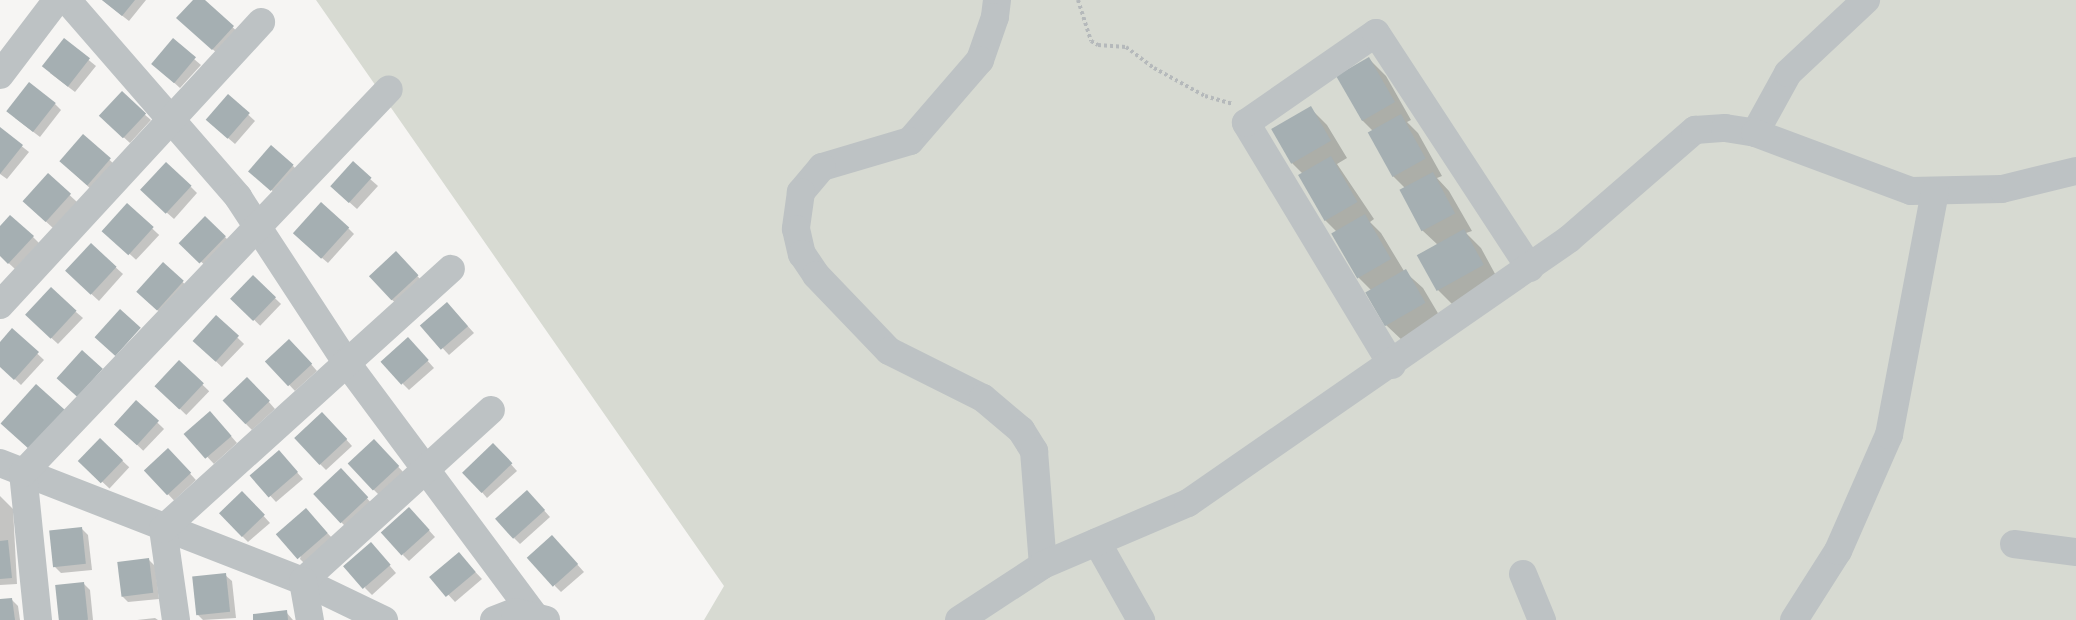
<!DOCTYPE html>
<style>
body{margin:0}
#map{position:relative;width:2076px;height:620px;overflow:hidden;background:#f6f5f3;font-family:Lato,sans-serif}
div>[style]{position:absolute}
.green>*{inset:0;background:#d7dad2}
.shadow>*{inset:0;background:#0003;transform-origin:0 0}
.building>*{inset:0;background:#a5afb2;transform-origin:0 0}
.path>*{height:4px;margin-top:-2px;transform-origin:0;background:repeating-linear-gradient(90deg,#b5b9bb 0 3px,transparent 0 6px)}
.minor>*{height:28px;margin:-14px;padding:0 14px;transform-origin:14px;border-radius:14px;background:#bdc2c4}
span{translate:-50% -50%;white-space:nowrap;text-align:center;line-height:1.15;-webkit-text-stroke:6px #fff;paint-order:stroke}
</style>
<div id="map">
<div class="green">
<i style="clip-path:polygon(316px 0,2076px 0,2076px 620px,704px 620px,724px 586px)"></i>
</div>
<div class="shadow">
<i style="clip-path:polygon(102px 0,146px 0,129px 21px)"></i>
<i style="clip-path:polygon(195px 0,202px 0,239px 33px,219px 55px,185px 24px)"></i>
<i style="clip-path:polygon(64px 40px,96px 66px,75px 92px,50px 73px)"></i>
<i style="clip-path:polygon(194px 59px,201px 65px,180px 88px,159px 69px)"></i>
<i style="clip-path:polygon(1369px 59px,1386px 76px,1411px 120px,1407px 122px,1418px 133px,1442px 176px,1437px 178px,1449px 191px,1472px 231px,1466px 233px,1481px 248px,1500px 283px,1455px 307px,1438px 290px,1438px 245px,1423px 231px,1401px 191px,1405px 188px,1393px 176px,1373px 131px,1362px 120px,1338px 76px)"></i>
<i style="clip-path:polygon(228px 96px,255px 121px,235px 144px,213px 125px)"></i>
<i style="clip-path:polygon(55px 104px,61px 110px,40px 137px,15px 118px)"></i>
<i style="clip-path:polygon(1310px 108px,1327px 125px,1347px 158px,1337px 164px,1374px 219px,1370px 222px,1381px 233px,1404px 271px,1423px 288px,1442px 320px,1404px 342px,1386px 325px,1371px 290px,1359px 278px,1337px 232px,1325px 220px,1300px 176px,1303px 174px,1292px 163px)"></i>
<i style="clip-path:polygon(144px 114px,151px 120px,130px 143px,108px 123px)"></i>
<i style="clip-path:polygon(0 129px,29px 152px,7px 179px,0 174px)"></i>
<i style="clip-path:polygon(84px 136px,116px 166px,93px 191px,67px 167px)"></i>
<i style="clip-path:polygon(353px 164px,378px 186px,357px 209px,339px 193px)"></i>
<i style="clip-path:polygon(293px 166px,299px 172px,278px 196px,257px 177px)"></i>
<i style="clip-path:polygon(48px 175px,77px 202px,53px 228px,30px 207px)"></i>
<i style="clip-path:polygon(191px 187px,197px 193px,174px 219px,148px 196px)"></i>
<i style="left:127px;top:205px;width:44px;height:34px;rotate:43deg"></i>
<i style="clip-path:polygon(0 228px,33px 237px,39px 243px,15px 269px,0 255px)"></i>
<i style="clip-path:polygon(348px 228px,354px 234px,328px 263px,301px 240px)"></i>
<i style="clip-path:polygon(225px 237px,231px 243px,208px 268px,188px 250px)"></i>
<i style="clip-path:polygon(91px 245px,123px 274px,99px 301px,73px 277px)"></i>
<i style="clip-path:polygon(402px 260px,423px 282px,398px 305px,391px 299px)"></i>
<i style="clip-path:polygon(163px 264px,189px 288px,164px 316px,144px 298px)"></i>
<i style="left:253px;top:277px;width:39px;height:30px;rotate:44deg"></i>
<i style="clip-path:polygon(453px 310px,474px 333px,449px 355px,422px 326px)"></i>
<i style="clip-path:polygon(76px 312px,83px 318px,58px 344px,33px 321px)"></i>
<i style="left:216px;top:317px;width:39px;height:32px;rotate:44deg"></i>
<i style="clip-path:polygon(12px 330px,44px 360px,21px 385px,0 365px,0 344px)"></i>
<i style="clip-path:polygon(408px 339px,434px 368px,409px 390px,403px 384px)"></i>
<i style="clip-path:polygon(296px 347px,317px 371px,295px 391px,267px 361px)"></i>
<i style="left:179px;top:362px;width:42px;height:33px;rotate:44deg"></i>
<i style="clip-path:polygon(254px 385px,275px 409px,252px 430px,246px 424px)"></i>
<i style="left:136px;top:402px;width:39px;height:30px;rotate:44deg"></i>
<i style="clip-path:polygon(216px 419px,237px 443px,214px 464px,186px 434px)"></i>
<i style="clip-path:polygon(329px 420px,352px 446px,326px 470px,320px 464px)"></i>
<i style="left:100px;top:440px;width:40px;height:29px;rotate:43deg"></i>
<i style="clip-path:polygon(380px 447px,404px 473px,379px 495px,373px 489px)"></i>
<i style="left:168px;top:450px;width:41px;height:30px;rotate:47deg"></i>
<i style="clip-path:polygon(500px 452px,517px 471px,487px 498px,481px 491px)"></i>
<i style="clip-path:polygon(285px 459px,303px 479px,276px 502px,252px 476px)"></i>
<i style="clip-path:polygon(347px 476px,373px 505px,347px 528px,341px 522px)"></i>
<i style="clip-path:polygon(0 496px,13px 509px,17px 584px,0 585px)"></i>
<i style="clip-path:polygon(533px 498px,550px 517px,520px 544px,514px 538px)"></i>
<i style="clip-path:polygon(248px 499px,270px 523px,248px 542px,242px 536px)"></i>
<i style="clip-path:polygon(416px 516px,435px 537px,409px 561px,403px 555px)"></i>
<i style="clip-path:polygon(312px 517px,334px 540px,306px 565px,300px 559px)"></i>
<i style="clip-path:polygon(82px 529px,88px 535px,92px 570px,61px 573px,55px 567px)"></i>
<i style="clip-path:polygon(558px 543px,584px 572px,561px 592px,555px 586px)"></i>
<i style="clip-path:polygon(377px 551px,396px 573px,372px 595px,365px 588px)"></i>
<i style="clip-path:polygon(149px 560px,155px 566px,159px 599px,128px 602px,122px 596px)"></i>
<i style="clip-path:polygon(465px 561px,482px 579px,455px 602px,433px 578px)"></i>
<i style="clip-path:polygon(225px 575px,232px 581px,236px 618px,203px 620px,198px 615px)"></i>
<i style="clip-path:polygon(84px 584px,90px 590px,93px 620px,61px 620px)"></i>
<i style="clip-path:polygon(12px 600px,18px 606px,20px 620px,0 620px,0 601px)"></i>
<i style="clip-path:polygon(286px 612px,293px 620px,255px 620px)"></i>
<i style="clip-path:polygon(155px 618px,158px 620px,137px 620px)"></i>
</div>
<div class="building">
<i style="clip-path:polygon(102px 0,135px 0,122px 16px)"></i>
<i style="clip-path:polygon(193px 0,205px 0,234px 26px,212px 50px,176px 18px)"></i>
<i style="left:64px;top:38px;width:33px;height:36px;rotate:38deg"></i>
<i style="left:173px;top:38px;width:30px;height:34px;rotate:40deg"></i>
<i style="left:1369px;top:57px;width:52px;height:38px;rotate:60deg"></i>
<i style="left:29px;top:82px;width:34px;height:37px;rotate:38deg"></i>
<i style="left:122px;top:91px;width:33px;height:34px;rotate:43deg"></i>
<i style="left:228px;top:94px;width:29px;height:34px;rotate:41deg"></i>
<i style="left:1311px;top:106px;width:40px;height:46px;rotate:60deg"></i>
<i style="left:1401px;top:114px;width:51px;height:38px;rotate:61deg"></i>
<i style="clip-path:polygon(0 127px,23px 145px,0 174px)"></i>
<i style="left:83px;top:134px;width:37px;height:36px;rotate:41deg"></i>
<i style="left:271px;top:145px;width:30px;height:35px;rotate:41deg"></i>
<i style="left:1331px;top:156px;width:53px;height:38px;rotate:60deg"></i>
<i style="left:353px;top:161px;width:25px;height:34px;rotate:42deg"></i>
<i style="left:166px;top:162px;width:35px;height:38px;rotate:43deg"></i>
<i style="left:1433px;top:172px;width:47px;height:38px;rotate:62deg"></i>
<i style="left:48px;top:173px;width:31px;height:38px;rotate:42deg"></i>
<i style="left:321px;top:202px;width:38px;height:42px;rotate:42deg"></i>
<i style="left:127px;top:203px;width:36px;height:38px;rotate:42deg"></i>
<i style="left:1365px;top:214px;width:52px;height:39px;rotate:60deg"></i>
<i style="clip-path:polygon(10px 215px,34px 236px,8px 264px,0 256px,0 226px)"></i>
<i style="left:205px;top:216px;width:29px;height:38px;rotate:44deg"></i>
<i style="left:1464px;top:229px;width:41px;height:54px;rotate:61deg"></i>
<i style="left:91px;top:243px;width:35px;height:38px;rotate:43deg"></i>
<i style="left:396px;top:251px;width:33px;height:37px;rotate:47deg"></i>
<i style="left:163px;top:262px;width:28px;height:40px;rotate:42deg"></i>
<i style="left:1406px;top:269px;width:39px;height:47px;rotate:60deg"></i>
<i style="left:253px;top:275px;width:32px;height:33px;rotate:44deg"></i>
<i style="left:51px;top:287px;width:35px;height:38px;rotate:43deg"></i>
<i style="left:447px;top:302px;width:32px;height:36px;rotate:49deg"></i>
<i style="left:120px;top:309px;width:28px;height:38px;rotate:42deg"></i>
<i style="left:216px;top:315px;width:31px;height:35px;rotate:42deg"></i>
<i style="clip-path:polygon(12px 328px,39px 352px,14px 380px,0 367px,0 342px)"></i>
<i style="left:408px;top:337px;width:31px;height:37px;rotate:48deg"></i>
<i style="left:289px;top:339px;width:34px;height:33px;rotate:47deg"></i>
<i style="left:82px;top:350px;width:28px;height:38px;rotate:42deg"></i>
<i style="left:179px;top:360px;width:34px;height:36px;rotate:43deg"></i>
<i style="left:247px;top:377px;width:33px;height:34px;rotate:46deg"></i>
<i style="left:36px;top:384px;width:39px;height:53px;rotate:42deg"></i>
<i style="left:136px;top:400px;width:31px;height:33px;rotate:42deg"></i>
<i style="left:210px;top:411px;width:33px;height:35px;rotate:49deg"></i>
<i style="left:322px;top:412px;width:37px;height:38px;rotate:47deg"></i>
<i style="left:100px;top:438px;width:32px;height:32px;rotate:44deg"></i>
<i style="left:374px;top:439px;width:37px;height:36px;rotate:47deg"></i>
<i style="left:493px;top:443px;width:28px;height:43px;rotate:46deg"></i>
<i style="left:168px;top:448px;width:34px;height:33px;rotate:47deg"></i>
<i style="left:279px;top:450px;width:29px;height:39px;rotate:49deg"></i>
<i style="left:341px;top:468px;width:40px;height:38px;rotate:47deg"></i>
<i style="left:527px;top:490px;width:27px;height:43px;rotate:48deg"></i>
<i style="left:242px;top:491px;width:33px;height:32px;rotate:46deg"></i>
<i style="left:409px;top:507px;width:31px;height:38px;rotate:48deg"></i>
<i style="left:306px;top:508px;width:33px;height:40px;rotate:49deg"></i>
<i style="left:82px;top:527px;width:37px;height:33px;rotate:84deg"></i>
<i style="left:552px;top:535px;width:39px;height:34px;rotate:48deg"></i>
<i style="clip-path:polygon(8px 540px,12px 578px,0 579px,0 541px)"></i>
<i style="left:371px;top:542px;width:30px;height:37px;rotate:49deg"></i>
<i style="left:459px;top:552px;width:26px;height:39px;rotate:50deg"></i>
<i style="left:149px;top:558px;width:35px;height:32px;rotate:83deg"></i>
<i style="left:226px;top:573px;width:39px;height:34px;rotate:84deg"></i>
<i style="left:84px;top:582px;width:38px;height:29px;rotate:84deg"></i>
<i style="clip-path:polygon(12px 598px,15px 620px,0 620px,0 599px)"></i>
<i style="clip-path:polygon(287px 610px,288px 620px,253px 620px,253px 614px)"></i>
</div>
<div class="path">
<i style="left:1078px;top:0;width:43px;rotate:72.4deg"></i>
<i style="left:1091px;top:41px;width:8px;rotate:30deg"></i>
<i style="left:1098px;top:45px;width:28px;rotate:4deg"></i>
<i style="left:1126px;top:47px;width:35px;rotate:37deg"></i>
<i style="left:1154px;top:68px;width:58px;rotate:28.8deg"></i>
<i style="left:1205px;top:96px;width:29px;rotate:16deg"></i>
</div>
<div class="minor">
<i style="left:67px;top:0;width:261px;rotate:49deg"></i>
<i style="left:238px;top:197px;width:197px;rotate:56.8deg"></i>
<i style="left:346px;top:362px;width:315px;rotate:53.4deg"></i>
<i style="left:997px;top:0;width:17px;rotate:97deg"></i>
<i style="left:995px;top:17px;width:46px;rotate:109.2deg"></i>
<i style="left:980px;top:60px;width:107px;rotate:130.8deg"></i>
<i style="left:910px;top:141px;width:92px;rotate:163.5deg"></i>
<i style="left:822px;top:167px;width:33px;rotate:130deg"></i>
<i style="left:801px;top:192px;width:37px;rotate:98deg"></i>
<i style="left:796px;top:229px;width:26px;rotate:77deg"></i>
<i style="left:802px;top:254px;width:25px;rotate:56deg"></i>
<i style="left:816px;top:275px;width:105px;rotate:46.2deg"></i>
<i style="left:889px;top:351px;width:105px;rotate:26.6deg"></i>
<i style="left:983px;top:398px;width:50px;rotate:40.1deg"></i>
<i style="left:1021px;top:430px;width:25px;rotate:58deg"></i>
<i style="left:1034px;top:451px;width:114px;rotate:85.5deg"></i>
<i style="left:0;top:75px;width:94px;rotate:-52.8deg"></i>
<i style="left:1755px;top:133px;width:68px;rotate:-61.2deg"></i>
<i style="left:1788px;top:73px;width:107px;rotate:-43.1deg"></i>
<i style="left:0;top:305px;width:385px;rotate:-47.3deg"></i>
<i style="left:1392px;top:365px;width:283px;rotate:-121.1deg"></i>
<i style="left:1246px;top:123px;width:158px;rotate:-34.7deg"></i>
<i style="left:1376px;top:33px;width:281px;rotate:56.8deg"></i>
<i style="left:0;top:463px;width:325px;rotate:21.3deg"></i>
<i style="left:303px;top:581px;width:90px;rotate:25.7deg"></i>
<i style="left:1097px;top:542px;width:90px;rotate:60.6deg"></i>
<i style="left:2014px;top:544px;width:63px;rotate:7.4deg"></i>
<i style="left:1523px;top:574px;width:50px;rotate:67.6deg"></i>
<i style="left:303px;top:581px;width:254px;rotate:-42.3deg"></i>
<i style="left:303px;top:581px;width:40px;rotate:80deg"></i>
<i style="left:38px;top:620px;width:148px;rotate:-95.8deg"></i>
<i style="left:23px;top:473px;width:530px;rotate:-46.37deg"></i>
<i style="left:176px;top:620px;width:92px;rotate:-98.1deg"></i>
<i style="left:163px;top:529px;width:388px;rotate:-42.1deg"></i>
<i style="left:494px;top:620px;width:22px;rotate:-21deg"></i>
<i style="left:515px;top:612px;width:32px;rotate:14deg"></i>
<i style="left:959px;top:620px;width:100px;rotate:-33.2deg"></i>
<i style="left:1043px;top:565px;width:158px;rotate:-23.2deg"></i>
<i style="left:1188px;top:503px;width:464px;rotate:-34.7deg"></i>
<i style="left:1569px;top:239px;width:167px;rotate:-40.9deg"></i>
<i style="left:1695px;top:130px;width:30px;rotate:-4deg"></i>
<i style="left:1725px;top:128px;width:30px;rotate:9deg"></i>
<i style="left:1755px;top:133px;width:166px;rotate:20.4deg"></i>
<i style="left:1911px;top:191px;width:91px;rotate:-1.3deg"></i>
<i style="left:2002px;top:189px;width:76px;rotate:-13.7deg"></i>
<i style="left:1794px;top:620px;width:82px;rotate:-57.5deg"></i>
<i style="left:1838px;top:551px;width:127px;rotate:-66.3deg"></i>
<i style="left:1889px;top:435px;width:248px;rotate:-79.3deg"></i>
</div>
</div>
